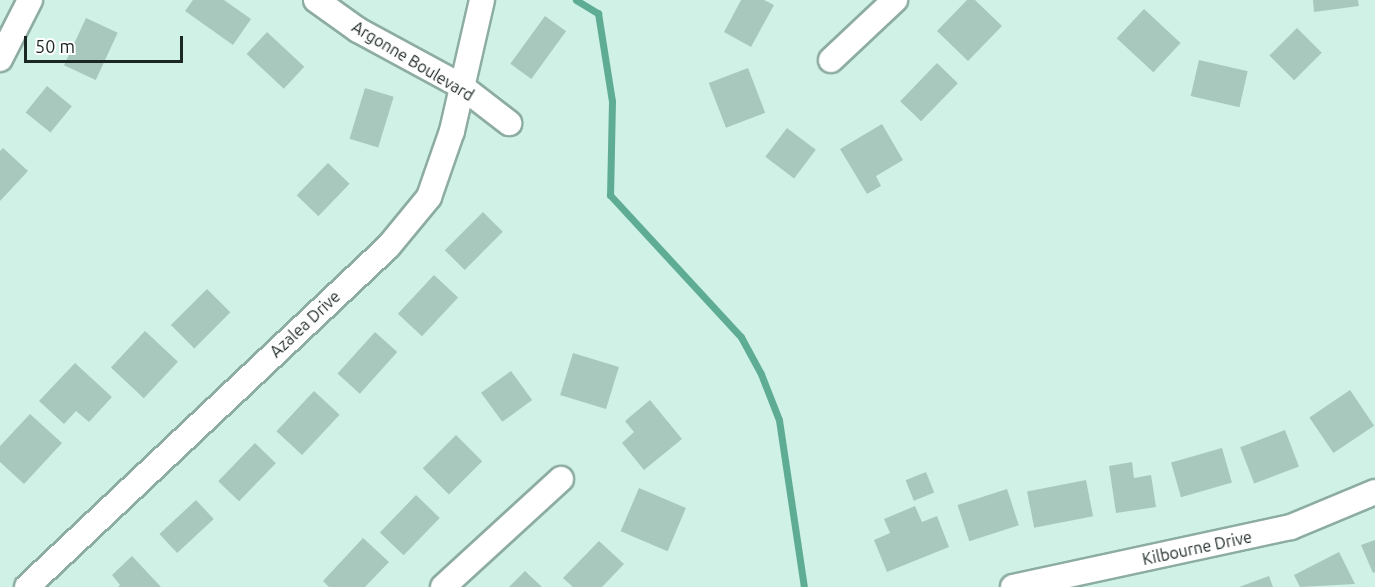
<!DOCTYPE html>
<style>
body{margin:0}
#map{position:relative;width:1375px;height:587px;overflow:hidden;background:#d0f1e5;font-family:Ubuntu,sans-serif}
div>[style]{position:absolute}
.stream>*{height:7px;margin:-3.5px;padding:0 3.5px;transform-origin:3.5px;border-radius:3.5px;background:#5fac95}
.building>*{inset:0;background:#a9c8bd;transform-origin:0 0}
.roads{filter:drop-shadow(2px 0 #8daca2) drop-shadow(-2px 0 #8daca2) drop-shadow(0 2px #8daca2) drop-shadow(0 -2px #8daca2)}
.minor>*{height:24px;margin:-12px;padding:0 12px;transform-origin:12px;border-radius:12px;background:#fff}
span{translate:-50% -50%;white-space:nowrap;text-align:center;line-height:1.15;-webkit-text-stroke:4.5px #fff;paint-order:stroke}
.street-label{font-size:16px;color:#1b2723}
.scale{position:absolute;left:24px;top:36px;width:159px;height:27px;box-sizing:border-box;border:3px solid #1b2723;border-top:0;padding-left:8px;font-size:18px;line-height:21px;white-space:nowrap;color:#1b2723;-webkit-text-stroke:4px #fff;paint-order:stroke}
</style>
<div id="map">
<div class="stream">
<i style="left:576px;top:0;width:26px;rotate:31deg"></i>
<i style="left:598px;top:13px;width:89px;rotate:81deg"></i>
<i style="left:612px;top:101px;width:94px;rotate:91.2deg"></i>
<i style="left:610px;top:195px;width:193px;rotate:47.3deg"></i>
<i style="left:741px;top:337px;width:42px;rotate:61.6deg"></i>
<i style="left:761px;top:374px;width:49px;rotate:68.6deg"></i>
<i style="left:779px;top:420px;width:169px;rotate:81.5deg"></i>
</div>
<div class="building">
<i style="clip-path:polygon(193px 0,224px 0,251px 19px,233px 45px,185px 11px)"></i>
<i style="clip-path:polygon(741px 0,764px 0,774px 5px,751px 47px,724px 32px)"></i>
<i style="clip-path:polygon(967px 0,975px 0,1002px 26px,968px 61px,937px 31px)"></i>
<i style="clip-path:polygon(1313px 0,1358px 0,1359px 6px,1314px 12px)"></i>
<i style="left:1144px;top:9px;width:50px;height:40px;rotate:43deg"></i>
<i style="left:545px;top:16px;width:26px;height:59px;rotate:36deg"></i>
<i style="left:86px;top:18px;width:35px;height:52px;rotate:25deg"></i>
<i style="left:1297px;top:28px;width:35px;height:39px;rotate:45deg"></i>
<i style="left:267px;top:32px;width:51px;height:30px;rotate:43deg"></i>
<i style="left:1199px;top:60px;width:50px;height:37px;rotate:13deg"></i>
<i style="left:937px;top:63px;width:29px;height:53px;rotate:44deg"></i>
<i style="left:748px;top:68px;width:48px;height:42px;rotate:69deg"></i>
<i style="left:47px;top:86px;width:32px;height:34px;rotate:39deg"></i>
<i style="left:365px;top:88px;width:30px;height:53px;rotate:17deg"></i>
<i style="clip-path:polygon(882px 124px,903px 160px,876px 176px,881px 186px,867px 194px,840px 149px)"></i>
<i style="left:787px;top:128px;width:36px;height:36px;rotate:37deg"></i>
<i style="clip-path:polygon(3px 148px,28px 171px,0 201px,0 151px)"></i>
<i style="left:328px;top:163px;width:30px;height:45px;rotate:44deg"></i>
<i style="left:483px;top:212px;width:28px;height:54px;rotate:45deg"></i>
<i style="left:434px;top:275px;width:33px;height:53px;rotate:43deg"></i>
<i style="left:207px;top:289px;width:33px;height:51px;rotate:45deg"></i>
<i style="left:145px;top:331px;width:45px;height:50px;rotate:43deg"></i>
<i style="left:375px;top:332px;width:30px;height:56px;rotate:42deg"></i>
<i style="left:573px;top:353px;width:48px;height:44px;rotate:17deg"></i>
<i style="clip-path:polygon(75px 363px,112px 397px,89px 422px,76px 411px,64px 424px,39px 401px)"></i>
<i style="left:511px;top:371px;width:36px;height:37px;rotate:54deg"></i>
<i style="left:1350px;top:390px;width:43px;height:49px;rotate:56deg"></i>
<i style="left:314px;top:391px;width:35px;height:55px;rotate:43deg"></i>
<i style="clip-path:polygon(650px 400px,682px 439px,644px 470px,622px 443px,634px 432px,625px 421px)"></i>
<i style="clip-path:polygon(30px 414px,62px 443px,24px 484px,0 462px,0 446px)"></i>
<i style="left:1285px;top:430px;width:39px;height:48px;rotate:69deg"></i>
<i style="left:456px;top:435px;width:37px;height:47px;rotate:45deg"></i>
<i style="left:255px;top:443px;width:29px;height:53px;rotate:44deg"></i>
<i style="left:1222px;top:448px;width:36px;height:53px;rotate:74deg"></i>
<i style="clip-path:polygon(1132px 462px,1134px 478px,1151px 475px,1156px 507px,1116px 513px,1109px 466px)"></i>
<i style="left:926px;top:472px;width:22px;height:22px;rotate:68deg"></i>
<i style="left:1086px;top:480px;width:37px;height:60px;rotate:79deg"></i>
<i style="left:639px;top:488px;width:51px;height:47px;rotate:23deg"></i>
<i style="left:1007px;top:489px;width:38px;height:52px;rotate:72deg"></i>
<i style="left:416px;top:495px;width:33px;height:52px;rotate:44deg"></i>
<i style="left:196px;top:500px;width:26px;height:50px;rotate:47deg"></i>
<i style="clip-path:polygon(915px 506px,922px 522px,937px 516px,949px 547px,887px 572px,874px 540px,890px 533px,884px 519px)"></i>
<i style="clip-path:polygon(363px 538px,389px 562px,365px 587px,329px 587px,323px 581px)"></i>
<i style="clip-path:polygon(1375px 540px,1375px 572px,1373px 573px,1361px 545px)"></i>
<i style="clip-path:polygon(599px 541px,624px 564px,602px 587px,573px 587px,563px 578px)"></i>
<i style="clip-path:polygon(1339px 552px,1355px 584px,1300px 587px,1294px 575px)"></i>
<i style="clip-path:polygon(132px 556px,161px 587px,118px 587px,120px 585px,112px 575px)"></i>
<i style="clip-path:polygon(525px 571px,542px 587px,509px 587px)"></i>
<i style="clip-path:polygon(1269px 576px,1273px 587px,1239px 587px)"></i>
</div>
<div class="roads">
<div class="minor">
<i style="left:316px;top:0;width:52px;rotate:35.5deg"></i>
<i style="left:358px;top:30px;width:117px;rotate:28.5deg"></i>
<i style="left:461px;top:86px;width:61px;rotate:37.6deg"></i>
<i style="left:0;top:59px;width:66px;rotate:-63deg"></i>
<i style="left:831px;top:60px;width:88px;rotate:-43.2deg"></i>
<i style="left:27px;top:587px;width:496px;rotate:-43.3deg"></i>
<i style="left:388px;top:247px;width:65px;rotate:-50.6deg"></i>
<i style="left:429px;top:197px;width:70px;rotate:-70.8deg"></i>
<i style="left:452px;top:131px;width:134px;rotate:-77.1deg"></i>
<i style="left:443px;top:587px;width:160px;rotate:-42.5deg"></i>
<i style="left:1013px;top:587px;width:284px;rotate:-12.2deg"></i>
<i style="left:1291px;top:527px;width:91px;rotate:-22.6deg"></i>
</div>
</div>
<div class="street-label">
<span style="left:413px;top:61px;rotate:31deg">Argonne Boulevard</span>
<span style="left:305px;top:324px;rotate:-43deg">Azalea Drive</span>
<span style="left:1197px;top:548px;rotate:-12deg">Kilbourne Drive</span>
</div>
<div class="scale">50 m</div>
</div>
